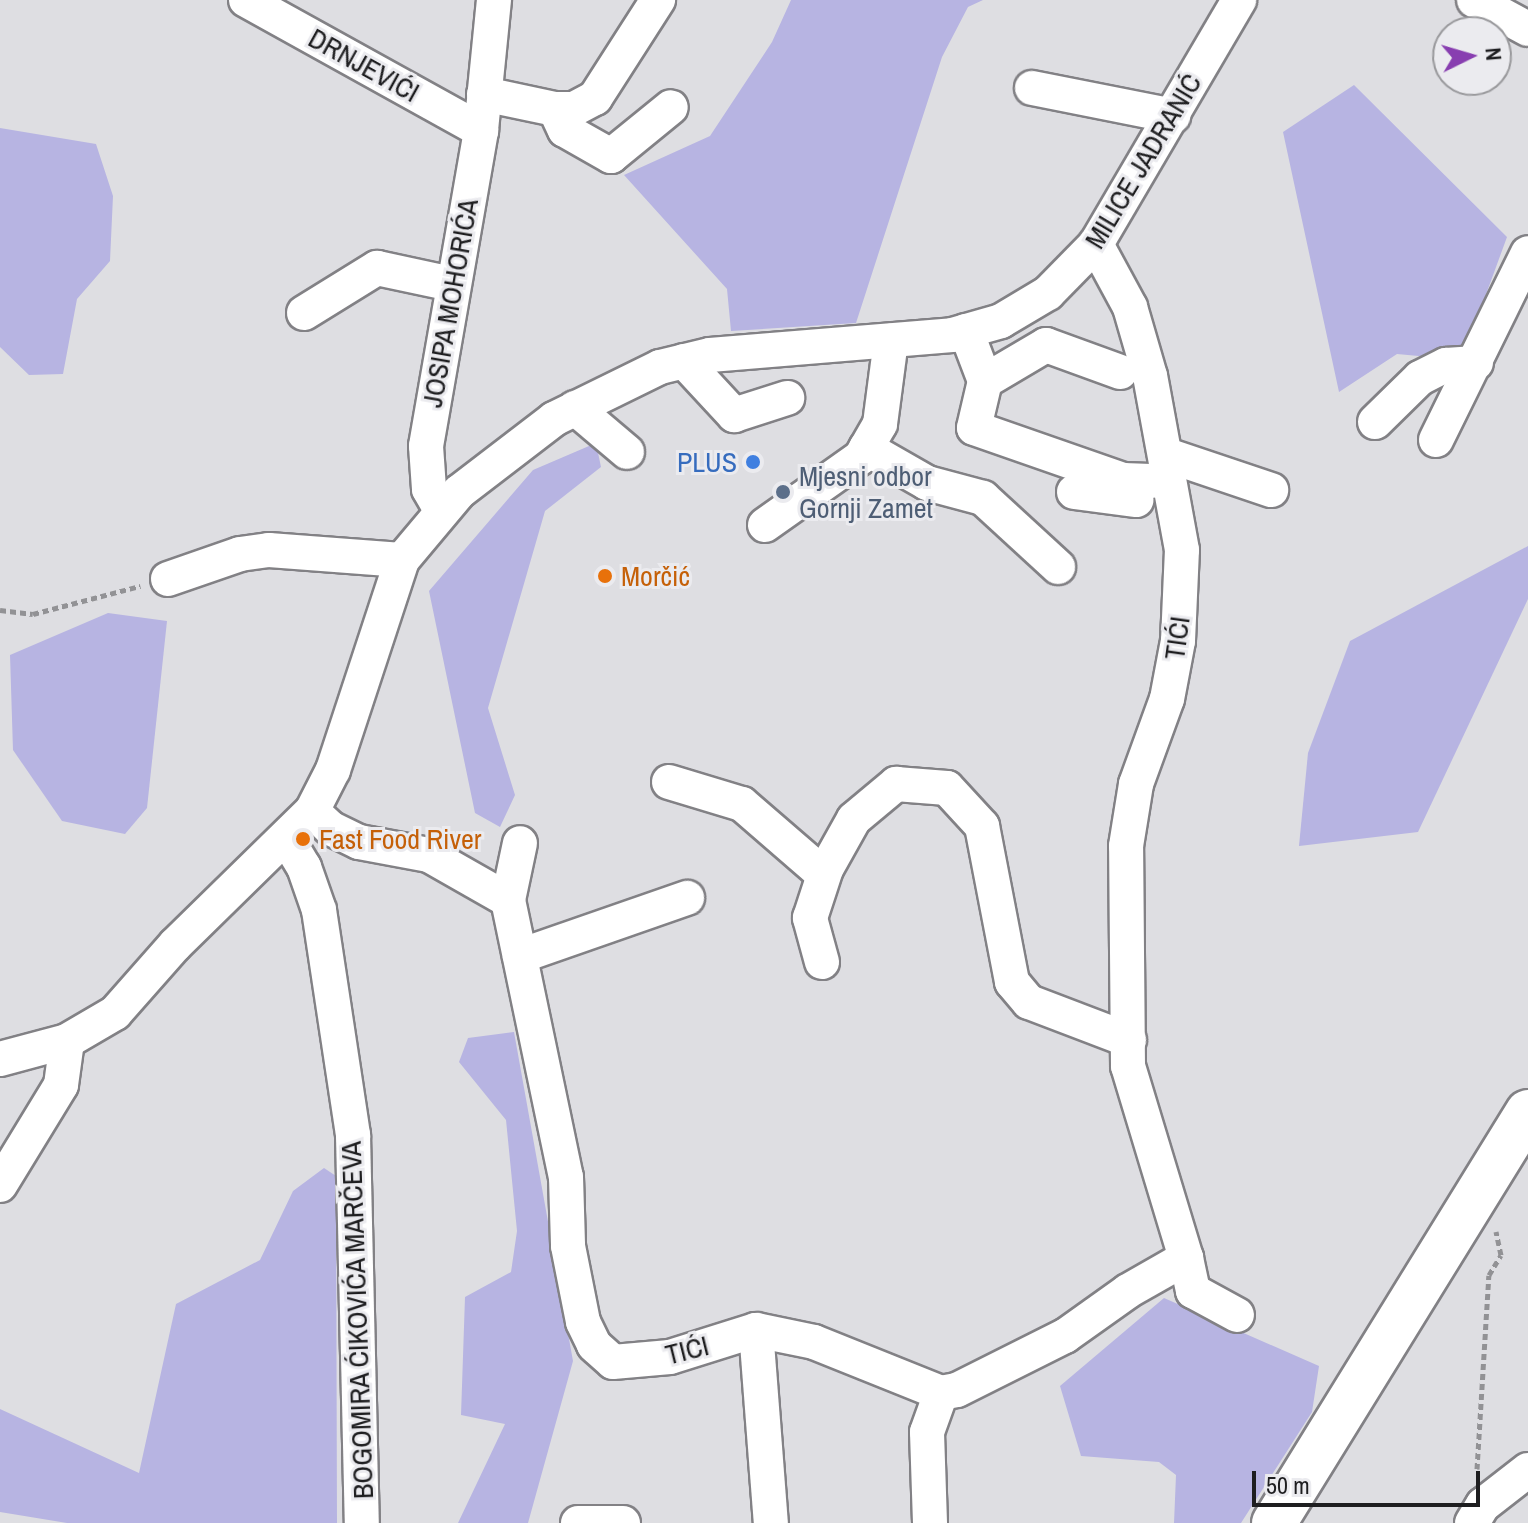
<!DOCTYPE html>
<meta charset="utf-8">
<style>
body{margin:0}
#map{position:relative;width:1528px;height:1523px;overflow:hidden;background:#dedee2;font-family:"Archivo Narrow",sans-serif}
div>[style]{position:absolute}
.green>*{inset:0;background:#b7b4e2}
.path>*{height:5px;margin-top:-2.5px;transform-origin:0;background:repeating-linear-gradient(90deg,#929295 0 6px,transparent 0 10px)}
.roads{filter:drop-shadow(2px 0 #828185) drop-shadow(-2px 0 #828185) drop-shadow(0 2px #828185) drop-shadow(0 -2px #828185)}
.minor>*{height:34px;margin:-17px;padding:0 17px;transform-origin:17px;border-radius:17px;background:#fff}
.major>*{height:44px;margin:-22px;padding:0 22px;transform-origin:22px;border-radius:22px;background:#fff}
.dots>*{width:22px;height:22px;translate:-50% -50%;box-sizing:border-box;border:4px solid #ebebef;border-radius:50%}
span{translate:-50% -50%;white-space:nowrap;text-align:center;line-height:1.15;-webkit-text-stroke:6px #ebebef;paint-order:stroke}
.street-label{font-size:28px;color:#1e1e20}
.shop-label{font-size:28px;color:#366cbe}
.right{translate:-100% -50%;text-align:right}
.service-label{font-size:28px;color:#4e5e75}
.left{translate:0 -50%;text-align:left}
.food-label{font-size:28px;color:#c56008}
.north{position:absolute;left:1432px;top:16px;width:80px;height:80px;box-sizing:border-box;background:#ebebef;border:2px solid #99999c;border-radius:50%;rotate:85deg;font-size:22px;font-weight:700;line-height:32px;text-align:center;color:#1e1e20}
.north::after{content:'';display:block;margin:auto;width:28px;height:36px;background:#883eb0;clip-path:polygon(50% 0,100% 100%,50% 72%,0 100%)}
.scale{position:absolute;left:1252px;top:1471px;width:228px;height:36px;box-sizing:border-box;border:4px solid #1e1e20;border-top:0;padding-left:10px;font-size:24px;line-height:28px;white-space:nowrap;color:#1e1e20;-webkit-text-stroke:6px #ebebef;paint-order:stroke}
</style>
<div id="map">
<div class="green">
<i style="clip-path:polygon(791px 0,983px 0,968px 7px,942px 57px,856px 323px,731px 331px,727px 289px,624px 175px,710px 136px,772px 42px)"></i>
<i style="clip-path:polygon(1354px 85px,1507px 237px,1462px 360px,1397px 354px,1339px 392px,1283px 132px)"></i>
<i style="clip-path:polygon(0 128px,96px 144px,113px 196px,110px 261px,77px 299px,63px 374px,29px 375px,0 347px)"></i>
<i style="clip-path:polygon(596px 443px,601px 467px,545px 511px,488px 708px,515px 795px,500px 827px,475px 813px,429px 591px,533px 470px)"></i>
<i style="clip-path:polygon(1528px 546px,1528px 599px,1418px 832px,1299px 846px,1308px 753px,1350px 641px)"></i>
<i style="clip-path:polygon(108px 613px,167px 621px,147px 808px,125px 834px,62px 821px,13px 750px,10px 655px)"></i>
<i style="clip-path:polygon(514px 1032px,573px 1361px,528px 1523px,458px 1523px,505px 1424px,461px 1415px,465px 1297px,511px 1272px,517px 1231px,506px 1120px,459px 1062px,468px 1038px)"></i>
<i style="clip-path:polygon(324px 1168px,336px 1176px,337px 1523px,67px 1523px,0 1512px,0 1409px,139px 1473px,176px 1304px,260px 1260px,293px 1191px)"></i>
<i style="clip-path:polygon(1164px 1298px,1319px 1366px,1312px 1412px,1241px 1523px,1174px 1523px,1176px 1475px,1159px 1462px,1081px 1456px,1060px 1386px)"></i>
</div>
<div class="path">
<i style="left:0;top:610px;width:33px;rotate:7deg"></i>
<i style="left:33px;top:614px;width:111px;rotate:-14.7deg"></i>
<i style="left:1477px;top:1469px;width:194px;rotate:-86.5deg"></i>
<i style="left:1489px;top:1275px;width:23px;rotate:-59deg"></i>
<i style="left:1501px;top:1255px;width:24px;rotate:-102deg"></i>
</div>
<div class="roads">
<div class="minor">
<i style="left:246px;top:0;width:269px;rotate:29deg"></i>
<i style="left:1474px;top:0;width:61px;rotate:28.2deg"></i>
<i style="left:1032px;top:88px;width:144px;rotate:11.2deg"></i>
<i style="left:484px;top:94px;width:73px;rotate:11.9deg"></i>
<i style="left:555px;top:109px;width:19px"></i>
<i style="left:574px;top:109px;width:24px;rotate:-28deg"></i>
<i style="left:595px;top:98px;width:117px;rotate:-57.3deg"></i>
<i style="left:555px;top:109px;width:23px;rotate:65deg"></i>
<i style="left:565px;top:130px;width:53px;rotate:29.5deg"></i>
<i style="left:611px;top:156px;width:77px;rotate:-39.2deg"></i>
<i style="left:304px;top:313px;width:86px;rotate:-31.7deg"></i>
<i style="left:377px;top:268px;width:77px;rotate:12deg"></i>
<i style="left:966px;top:331px;width:53px;rotate:69.2deg"></i>
<i style="left:985px;top:381px;width:71px;rotate:-30.5deg"></i>
<i style="left:1046px;top:345px;width:79px;rotate:20deg"></i>
<i style="left:684px;top:361px;width:74px;rotate:47.2deg"></i>
<i style="left:734px;top:415px;width:56px;rotate:-17.8deg"></i>
<i style="left:985px;top:381px;width:48px;rotate:103.2deg"></i>
<i style="left:974px;top:428px;width:158px;rotate:19.2deg"></i>
<i style="left:1123px;top:480px;width:28px;rotate:2deg"></i>
<i style="left:575px;top:408px;width:68px;rotate:40.2deg"></i>
<i style="left:1375px;top:422px;width:63px;rotate:-44.4deg"></i>
<i style="left:1420px;top:378px;width:29px;rotate:-27deg"></i>
<i style="left:1446px;top:365px;width:30px;rotate:-4deg"></i>
<i style="left:1436px;top:440px;width:208px;rotate:-63.8deg"></i>
<i style="left:866px;top:448px;width:70px;rotate:29.8deg"></i>
<i style="left:927px;top:483px;width:58px;rotate:15deg"></i>
<i style="left:983px;top:498px;width:102px;rotate:42.6deg"></i>
<i style="left:1167px;top:455px;width:110px;rotate:18.6deg"></i>
<i style="left:1074px;top:492px;width:63px;rotate:7.4deg"></i>
<i style="left:441px;top:510px;width:24px;rotate:-120deg"></i>
<i style="left:429px;top:489px;width:43px;rotate:-94deg"></i>
<i style="left:426px;top:446px;width:321px;rotate:-80.1deg"></i>
<i style="left:481px;top:130px;width:131px;rotate:-84.3deg"></i>
<i style="left:765px;top:525px;width:118px;rotate:-35.3deg"></i>
<i style="left:861px;top:457px;width:38px;rotate:-60deg"></i>
<i style="left:880px;top:424px;width:84px;rotate:-82.5deg"></i>
<i style="left:168px;top:579px;width:76px;rotate:-19.1deg"></i>
<i style="left:240px;top:554px;width:29px;rotate:-8deg"></i>
<i style="left:269px;top:550px;width:133px;rotate:4.3deg"></i>
<i style="left:669px;top:782px;width:76px;rotate:16.8deg"></i>
<i style="left:742px;top:804px;width:108px;rotate:40.9deg"></i>
<i style="left:312px;top:811px;width:25px;rotate:43deg"></i>
<i style="left:330px;top:828px;width:32px;rotate:26deg"></i>
<i style="left:359px;top:842px;width:71px;rotate:10.5deg"></i>
<i style="left:429px;top:855px;width:91px;rotate:29.7deg"></i>
<i style="left:508px;top:900px;width:283px;rotate:78.2deg"></i>
<i style="left:566px;top:1177px;width:69px;rotate:88.3deg"></i>
<i style="left:568px;top:1246px;width:77px;rotate:78.8deg"></i>
<i style="left:583px;top:1322px;width:25px;rotate:64deg"></i>
<i style="left:594px;top:1345px;width:25px;rotate:42deg"></i>
<i style="left:613px;top:1362px;width:57px;rotate:-5deg"></i>
<i style="left:670px;top:1357px;width:90px;rotate:-17.4deg"></i>
<i style="left:756px;top:1330px;width:59px;rotate:11.7deg"></i>
<i style="left:814px;top:1342px;width:137px;rotate:21.9deg"></i>
<i style="left:941px;top:1393px;width:16px;rotate:-11deg"></i>
<i style="left:957px;top:1390px;width:121px;rotate:-26.6deg"></i>
<i style="left:1065px;top:1336px;width:77px;rotate:-35.5deg"></i>
<i style="left:1128px;top:1291px;width:67px;rotate:-29.6deg"></i>
<i style="left:1186px;top:1258px;width:201px;rotate:-106.8deg"></i>
<i style="left:1128px;top:1066px;width:220px;rotate:-90.5deg"></i>
<i style="left:1126px;top:846px;width:63px;rotate:-80.8deg"></i>
<i style="left:1136px;top:784px;width:90px;rotate:-70deg"></i>
<i style="left:1167px;top:699px;width:59px;rotate:-79.3deg"></i>
<i style="left:1178px;top:641px;width:91px;rotate:-87.5deg"></i>
<i style="left:1182px;top:550px;width:177px;rotate:-100.4deg"></i>
<i style="left:1150px;top:376px;width:72px;rotate:-106.2deg"></i>
<i style="left:1130px;top:307px;width:72px;rotate:-118.4deg"></i>
<i style="left:287px;top:839px;width:33px;rotate:59deg"></i>
<i style="left:304px;top:867px;width:46px;rotate:70.8deg"></i>
<i style="left:319px;top:910px;width:228px;rotate:81.4deg"></i>
<i style="left:353px;top:1135px;width:388px;rotate:88.7deg"></i>
<i style="left:508px;top:900px;width:58px;rotate:-78.1deg"></i>
<i style="left:520px;top:956px;width:177px;rotate:-19.2deg"></i>
<i style="left:822px;top:962px;width:46px;rotate:-105.3deg"></i>
<i style="left:810px;top:918px;width:52px;rotate:-71.9deg"></i>
<i style="left:826px;top:869px;width:57px;rotate:-60.8deg"></i>
<i style="left:854px;top:819px;width:55px;rotate:-39.8deg"></i>
<i style="left:896px;top:784px;width:51px;rotate:4.5deg"></i>
<i style="left:947px;top:788px;width:52px;rotate:47.4deg"></i>
<i style="left:982px;top:826px;width:159px;rotate:79.1deg"></i>
<i style="left:1012px;top:982px;width:26px;rotate:50deg"></i>
<i style="left:1029px;top:1002px;width:107px;rotate:20.8deg"></i>
<i style="left:0;top:1059px;width:69px;rotate:-15deg"></i>
<i style="left:67px;top:1041px;width:56px;rotate:-30.3deg"></i>
<i style="left:115px;top:1013px;width:91px;rotate:-48.6deg"></i>
<i style="left:175px;top:945px;width:192px;rotate:-44.4deg"></i>
<i style="left:312px;top:811px;width:46px;rotate:-62.9deg"></i>
<i style="left:333px;top:770px;width:221px;rotate:-71.8deg"></i>
<i style="left:402px;top:560px;width:89px;rotate:-50deg"></i>
<i style="left:459px;top:492px;width:120px;rotate:-37.5deg"></i>
<i style="left:554px;top:419px;width:118px;rotate:-26.1deg"></i>
<i style="left:660px;top:367px;width:51px;rotate:-13.5deg"></i>
<i style="left:710px;top:355px;width:243px;rotate:-4.7deg"></i>
<i style="left:952px;top:335px;width:51px;rotate:-15.9deg"></i>
<i style="left:1001px;top:321px;width:55px;rotate:-30.8deg"></i>
<i style="left:1048px;top:293px;width:69px;rotate:-45.6deg"></i>
<i style="left:1096px;top:244px;width:283px;rotate:-59.6deg"></i>
<i style="left:0;top:1185px;width:117px;rotate:-58.6deg"></i>
<i style="left:61px;top:1085px;width:44px;rotate:-82.2deg"></i>
<i style="left:1186px;top:1258px;width:34px;rotate:78deg"></i>
<i style="left:1193px;top:1291px;width:50px;rotate:28.6deg"></i>
<i style="left:756px;top:1330px;width:194px;rotate:85.6deg"></i>
<i style="left:578px;top:1523px;width:45px"></i>
<i style="left:930px;top:1523px;width:91px;rotate:-91.9deg"></i>
<i style="left:927px;top:1432px;width:41px;rotate:-70.3deg"></i>
<i style="left:1472px;top:1523px;width:21px;rotate:-59deg"></i>
<i style="left:1483px;top:1505px;width:57px;rotate:-37.9deg"></i>
</div>
<div class="major">
<i style="left:1274px;top:1523px;width:483px;rotate:-58.3deg"></i>
</div>
</div>
<div class="dots">
<i style="left:753px;top:462px;background:#3f7fe0"></i>
<i style="left:783px;top:492px;background:#5c6f8a"></i>
<i style="left:605px;top:576px;background:#e8710a"></i>
<i style="left:303px;top:839px;background:#e8710a"></i>
</div>
<div class="street-label">
<span style="left:364px;top:65px;rotate:29deg">DRNJEVIĆI</span>
<span style="left:1143px;top:161px;rotate:-59deg">MILICE JADRANIĆ</span>
<span style="left:450px;top:303px;rotate:-80deg">JOSIPA MOHORIĆA</span>
<span style="left:1177px;top:638px;rotate:-82deg">TIĆI</span>
<span style="left:357px;top:1320px;rotate:-92deg">BOGOMIRA ĆIKOVIĆA MARČEVA</span>
<span style="left:687px;top:1350px;rotate:-14deg">TIĆI</span>
</div>
<div class="shop-label">
<span class="right" style="left:737px;top:462px">PLUS</span>
</div>
<div class="service-label">
<span class="left" style="left:799px;top:492px">Mjesni odbor<br>Gornji Zamet</span>
</div>
<div class="food-label">
<span class="left" style="left:621px;top:576px">Morčić</span>
<span class="left" style="left:319px;top:839px">Fast Food River</span>
</div>
<div class="north">N</div>
<div class="scale">50 m</div>
</div>
